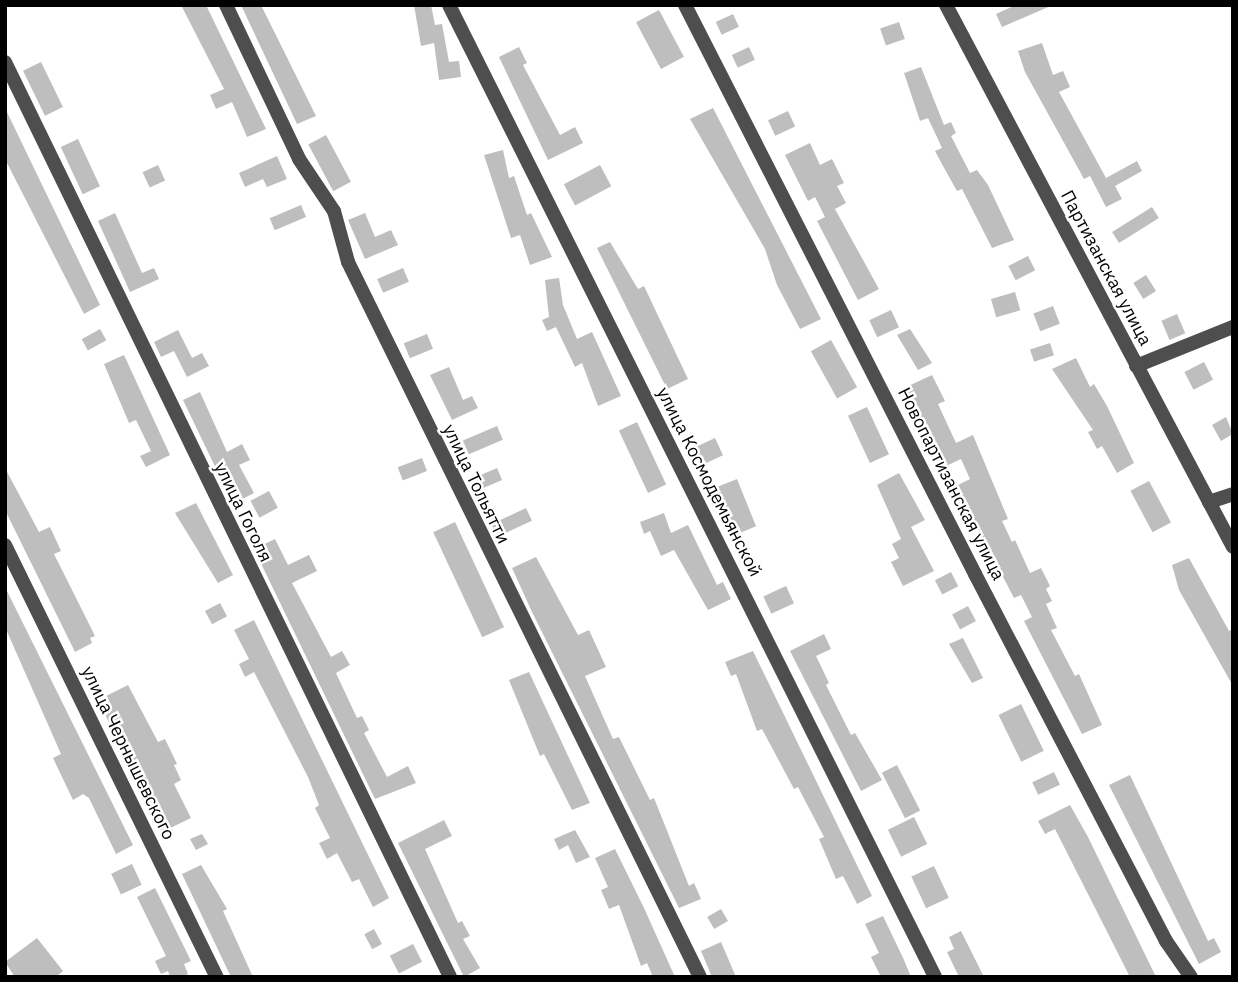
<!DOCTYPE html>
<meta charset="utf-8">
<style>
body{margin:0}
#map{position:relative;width:1238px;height:982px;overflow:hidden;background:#fff;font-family:"IBM Plex Sans",sans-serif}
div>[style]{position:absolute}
.building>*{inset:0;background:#bebebe;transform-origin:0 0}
.street>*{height:14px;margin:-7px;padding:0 7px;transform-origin:7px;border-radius:7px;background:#4e4e4e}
span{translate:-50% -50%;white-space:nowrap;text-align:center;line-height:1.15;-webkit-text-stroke:5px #fff;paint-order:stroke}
.street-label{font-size:18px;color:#000}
.frame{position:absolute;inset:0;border:7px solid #000;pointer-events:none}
</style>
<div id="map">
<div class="building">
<i style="clip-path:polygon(181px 5px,206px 5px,266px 129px,247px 137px,232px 102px,216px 109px,210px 95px,224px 89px)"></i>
<i style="clip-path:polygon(241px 5px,261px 5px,316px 116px,297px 124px)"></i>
<i style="clip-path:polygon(414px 5px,431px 5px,435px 25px,442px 24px,449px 62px,459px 61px,461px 77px,439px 80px,434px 43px,421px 46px)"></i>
<i style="clip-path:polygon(1016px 5px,1053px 5px,1002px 27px,996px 14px)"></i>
<i style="left:659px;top:10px;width:53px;height:26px;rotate:62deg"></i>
<i style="left:733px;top:14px;width:14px;height:19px;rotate:65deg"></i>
<i style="left:899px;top:22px;width:18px;height:20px;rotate:71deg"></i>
<i style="clip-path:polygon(1042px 43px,1053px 75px,1063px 71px,1070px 87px,1059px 92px,1106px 178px,1137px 161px,1142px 171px,1115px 186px,1122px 199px,1106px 207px,1090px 176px,1084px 179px,1025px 72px,1018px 51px)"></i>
<i style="clip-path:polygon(519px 47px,527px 63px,523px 65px,560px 135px,575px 127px,583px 143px,548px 160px,499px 57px)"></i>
<i style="left:749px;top:47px;width:14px;height:19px;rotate:65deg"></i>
<i style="left:41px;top:62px;width:50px;height:20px;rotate:64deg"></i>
<i style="clip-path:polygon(921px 67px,944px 125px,951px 122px,956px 133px,951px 136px,970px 173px,977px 170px,988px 185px,1014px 240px,992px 248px,962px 189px,957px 191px,943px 166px,935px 151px,942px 148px,928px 118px,920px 121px,904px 73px)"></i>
<i style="clip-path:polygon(5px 108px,100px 305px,84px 314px,5px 159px)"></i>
<i style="clip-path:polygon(713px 108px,821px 319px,800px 329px,777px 285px,765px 249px,690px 119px)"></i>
<i style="left:788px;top:111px;width:17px;height:22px;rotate:65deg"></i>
<i style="left:326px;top:135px;width:53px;height:20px;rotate:62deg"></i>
<i style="left:78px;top:139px;width:52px;height:19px;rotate:65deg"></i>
<i style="clip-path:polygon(810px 143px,820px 165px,832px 159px,844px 183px,837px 186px,846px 203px,835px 209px,879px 289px,858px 300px,817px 221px,825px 217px,815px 197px,808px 201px,785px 155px)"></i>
<i style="clip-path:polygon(503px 150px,509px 178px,514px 176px,527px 215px,531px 213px,552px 257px,530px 265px,520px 235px,511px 238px,484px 155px)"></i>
<i style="clip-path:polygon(277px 156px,287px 179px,267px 187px,263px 179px,245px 187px,239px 173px)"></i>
<i style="left:158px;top:165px;width:17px;height:17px;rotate:65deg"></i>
<i style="left:600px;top:165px;width:24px;height:41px;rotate:62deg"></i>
<i style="left:301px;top:205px;width:13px;height:34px;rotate:67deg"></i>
<i style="left:1152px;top:207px;width:13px;height:47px;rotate:58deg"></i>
<i style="clip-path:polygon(115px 213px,142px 273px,154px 268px,159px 279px,130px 292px,98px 221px)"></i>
<i style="clip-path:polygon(365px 213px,375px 237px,391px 230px,398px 245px,365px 259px,348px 220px)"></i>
<i style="clip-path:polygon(610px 242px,638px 289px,644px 286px,688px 379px,667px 389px,597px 248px)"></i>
<i style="left:1028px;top:256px;width:16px;height:22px;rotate:63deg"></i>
<i style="left:403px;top:268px;width:15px;height:28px;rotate:67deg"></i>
<i style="left:1146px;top:275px;width:19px;height:15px;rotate:58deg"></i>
<i style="clip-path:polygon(559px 278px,563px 305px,577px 339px,592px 332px,621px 396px,598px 406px,582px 363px,575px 367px,556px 327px,547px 331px,542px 320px,549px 317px,545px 280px)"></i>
<i style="left:1015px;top:292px;width:19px;height:25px;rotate:74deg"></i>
<i style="left:1053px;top:306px;width:19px;height:21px;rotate:69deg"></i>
<i style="left:891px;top:310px;width:19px;height:24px;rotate:65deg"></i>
<i style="left:1177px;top:314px;width:21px;height:17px;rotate:67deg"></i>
<i style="left:100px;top:329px;width:13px;height:21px;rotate:61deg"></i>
<i style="clip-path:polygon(910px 329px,932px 363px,918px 370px,897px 335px)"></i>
<i style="clip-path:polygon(178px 330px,192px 358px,202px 353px,209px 366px,187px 377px,174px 351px,161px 357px,154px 342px)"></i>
<i style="left:427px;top:334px;width:16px;height:25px;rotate:68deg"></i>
<i style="left:831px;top:340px;width:54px;height:23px;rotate:61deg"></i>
<i style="left:1050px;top:343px;width:13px;height:21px;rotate:72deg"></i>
<i style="clip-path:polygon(124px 355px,170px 455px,146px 467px,140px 456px,151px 451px,136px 420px,129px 423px,104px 364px)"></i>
<i style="clip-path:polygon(1076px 358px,1090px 387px,1094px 384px,1107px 406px,1134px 463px,1117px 473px,1102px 446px,1097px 449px,1088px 432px,1093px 430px,1052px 369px)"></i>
<i style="left:1204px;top:362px;width:20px;height:22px;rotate:63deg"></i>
<i style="clip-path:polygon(449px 367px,463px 400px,472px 396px,478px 408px,452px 420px,430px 375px)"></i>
<i style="clip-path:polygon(932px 375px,945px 401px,938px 404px,956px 443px,973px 435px,1008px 519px,1002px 521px,1012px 542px,1015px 540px,1030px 573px,1041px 568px,1050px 586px,1046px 589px,1052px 601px,1046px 604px,1057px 628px,1051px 630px,1075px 676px,1079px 674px,1102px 725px,1082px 734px,1024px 621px,1032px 617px,1021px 595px,1014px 598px,956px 486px,970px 479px,961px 459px,944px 467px,904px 388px)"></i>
<i style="clip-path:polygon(200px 392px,227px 452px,242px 444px,250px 460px,239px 465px,254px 493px,233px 504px,183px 400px)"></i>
<i style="left:867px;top:407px;width:52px;height:21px;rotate:65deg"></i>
<i style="clip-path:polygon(1226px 417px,1233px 434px,1221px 441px,1212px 425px)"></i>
<i style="left:637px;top:422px;width:69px;height:20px;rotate:65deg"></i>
<i style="left:497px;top:426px;width:15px;height:37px;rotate:67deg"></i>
<i style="left:715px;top:438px;width:19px;height:25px;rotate:65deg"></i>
<i style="left:422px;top:458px;width:14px;height:26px;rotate:69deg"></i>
<i style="clip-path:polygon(5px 468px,39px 532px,50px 527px,61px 551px,54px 554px,95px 636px,90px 638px,92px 643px,75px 652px,5px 510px)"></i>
<i style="left:497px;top:468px;width:13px;height:28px;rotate:67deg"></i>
<i style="clip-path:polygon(899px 473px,925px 520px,911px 527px,934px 571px,903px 586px,891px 562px,899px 558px,892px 544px,901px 539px,877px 485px)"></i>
<i style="left:737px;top:479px;width:51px;height:25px;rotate:68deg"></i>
<i style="left:1149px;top:481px;width:47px;height:21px;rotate:62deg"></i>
<i style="left:269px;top:491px;width:19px;height:21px;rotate:62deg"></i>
<i style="clip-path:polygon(196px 503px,233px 575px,218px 583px,175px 513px)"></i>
<i style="left:526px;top:508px;width:14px;height:38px;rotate:65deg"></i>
<i style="clip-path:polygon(664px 513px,671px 533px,688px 525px,717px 585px,723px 582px,731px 599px,708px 610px,674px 550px,661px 556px,650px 531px,644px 534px,640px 522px)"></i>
<i style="left:455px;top:522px;width:116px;height:24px;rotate:65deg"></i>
<i style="clip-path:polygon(275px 539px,288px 565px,309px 555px,317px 571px,292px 583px,331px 657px,342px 651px,350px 665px,336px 673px,357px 718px,362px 716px,369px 730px,364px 733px,387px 777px,408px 766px,416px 783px,375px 799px,254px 549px)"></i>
<i style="clip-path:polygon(536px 557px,578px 635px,589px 630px,606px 667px,585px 676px,613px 739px,619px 737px,650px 800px,654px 798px,689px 886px,694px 883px,701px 899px,679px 908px,532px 612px,512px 568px)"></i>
<i style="clip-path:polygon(1189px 558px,1229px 631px,1233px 629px,1233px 686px,1179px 590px,1172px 565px)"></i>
<i style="left:951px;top:572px;width:16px;height:18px;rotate:63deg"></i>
<i style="left:786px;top:586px;width:19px;height:25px;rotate:65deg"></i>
<i style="clip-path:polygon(5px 587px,133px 845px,116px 854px,89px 798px,83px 794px,73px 800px,53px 758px,61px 754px,5px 627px)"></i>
<i style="left:220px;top:603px;width:15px;height:17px;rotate:62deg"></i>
<i style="left:968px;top:606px;width:17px;height:18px;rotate:62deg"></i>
<i style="clip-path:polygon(254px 620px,389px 898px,373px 907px,359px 879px,352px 882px,337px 853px,327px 859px,319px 843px,330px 838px,315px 808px,319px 805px,308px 777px,254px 672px,245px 677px,239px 664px,249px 659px,234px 630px)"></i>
<i style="clip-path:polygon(824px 634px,831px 649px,816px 656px,829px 683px,826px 685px,851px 735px,855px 733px,882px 780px,861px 791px,790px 651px)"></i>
<i style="clip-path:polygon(963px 638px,983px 678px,972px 683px,949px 644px)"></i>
<i style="clip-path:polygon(753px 651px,872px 896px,857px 904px,843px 876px,836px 879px,819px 839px,824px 837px,798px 787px,794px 789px,762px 729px,757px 731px,736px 674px,731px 676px,725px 662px)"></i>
<i style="clip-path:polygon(529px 672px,590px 803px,572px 810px,544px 754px,540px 756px,509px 680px)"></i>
<i style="clip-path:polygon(128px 685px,158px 742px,165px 739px,177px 764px,174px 765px,181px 780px,174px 784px,191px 818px,162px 832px,98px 700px)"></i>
<i style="left:1021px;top:704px;width:52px;height:25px;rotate:64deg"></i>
<i style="left:897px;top:765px;width:51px;height:17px;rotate:63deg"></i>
<i style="left:1054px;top:772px;width:14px;height:24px;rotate:65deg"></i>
<i style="clip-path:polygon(1130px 775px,1208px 941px,1214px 938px,1221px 952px,1199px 964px,1109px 785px)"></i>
<i style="clip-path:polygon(1070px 805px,1088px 837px,1156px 977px,1130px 977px,1055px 829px,1045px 834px,1038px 821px)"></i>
<i style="left:914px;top:817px;width:30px;height:29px;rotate:64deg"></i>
<i style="clip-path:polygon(444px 820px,452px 836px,425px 849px,458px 923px,462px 921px,470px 936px,463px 939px,480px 968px,464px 977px,398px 843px)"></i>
<i style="clip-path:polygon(575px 830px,590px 857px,576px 863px,568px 845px,559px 850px,554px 839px)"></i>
<i style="clip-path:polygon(202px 834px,208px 844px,196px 850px,190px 839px)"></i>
<i style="clip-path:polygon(615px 849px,644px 908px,675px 977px,653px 977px,647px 963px,641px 966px,619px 905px,609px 909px,601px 890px,608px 887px,595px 858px)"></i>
<i style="left:132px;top:864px;width:23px;height:23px;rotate:65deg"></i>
<i style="clip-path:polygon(201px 865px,227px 909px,223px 911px,253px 977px,231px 977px,182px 874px)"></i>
<i style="left:934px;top:866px;width:35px;height:25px;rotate:65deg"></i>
<i style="clip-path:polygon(155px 888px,191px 961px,184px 964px,188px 974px,181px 977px,170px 977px,168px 971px,161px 974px,155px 961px,166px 956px,137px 897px)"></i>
<i style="left:721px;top:909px;width:14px;height:16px;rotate:60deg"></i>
<i style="clip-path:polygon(883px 916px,904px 960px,911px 977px,881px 977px,871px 957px,879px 953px,865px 924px)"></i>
<i style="left:374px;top:929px;width:17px;height:11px;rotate:62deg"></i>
<i style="clip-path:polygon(961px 931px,984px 977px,959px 977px,947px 952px,954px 949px,949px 937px)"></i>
<i style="clip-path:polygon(37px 938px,63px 971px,56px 977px,15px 977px,5px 962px)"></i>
<i style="clip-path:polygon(721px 942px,736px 977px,712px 977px,701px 951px)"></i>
<i style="left:413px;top:944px;width:20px;height:26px;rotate:63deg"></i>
</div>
<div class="street">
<i style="left:226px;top:5px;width:170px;rotate:64.6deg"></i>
<i style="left:299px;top:159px;width:63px;rotate:56.1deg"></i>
<i style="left:334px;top:211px;width:53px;rotate:74.6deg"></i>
<i style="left:348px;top:262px;width:797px;rotate:63.79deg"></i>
<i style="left:449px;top:5px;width:1087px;rotate:63.43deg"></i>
<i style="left:685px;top:5px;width:639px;rotate:62.99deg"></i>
<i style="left:975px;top:574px;width:414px;rotate:62.5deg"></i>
<i style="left:1166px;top:941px;width:44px;rotate:55.2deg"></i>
<i style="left:946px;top:5px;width:613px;rotate:62.1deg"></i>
<i style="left:5px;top:62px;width:1017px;rotate:64.06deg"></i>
<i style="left:1136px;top:366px;width:105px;rotate:-21.9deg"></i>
<i style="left:1209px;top:502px;width:25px;rotate:-18deg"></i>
<i style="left:5px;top:545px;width:481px;rotate:63.9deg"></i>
</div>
<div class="street-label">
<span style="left:1106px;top:268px;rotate:62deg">Партизанская улица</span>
<span style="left:709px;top:482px;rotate:63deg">улица Космодемьянской</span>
<span style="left:476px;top:484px;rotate:64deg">улица Тольятти</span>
<span style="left:951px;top:484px;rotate:63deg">Новопартизанская улица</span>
<span style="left:243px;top:512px;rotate:64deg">улица Гоголя</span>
<span style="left:128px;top:753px;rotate:64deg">улица Чернышевского</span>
</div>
<div class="frame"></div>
</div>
